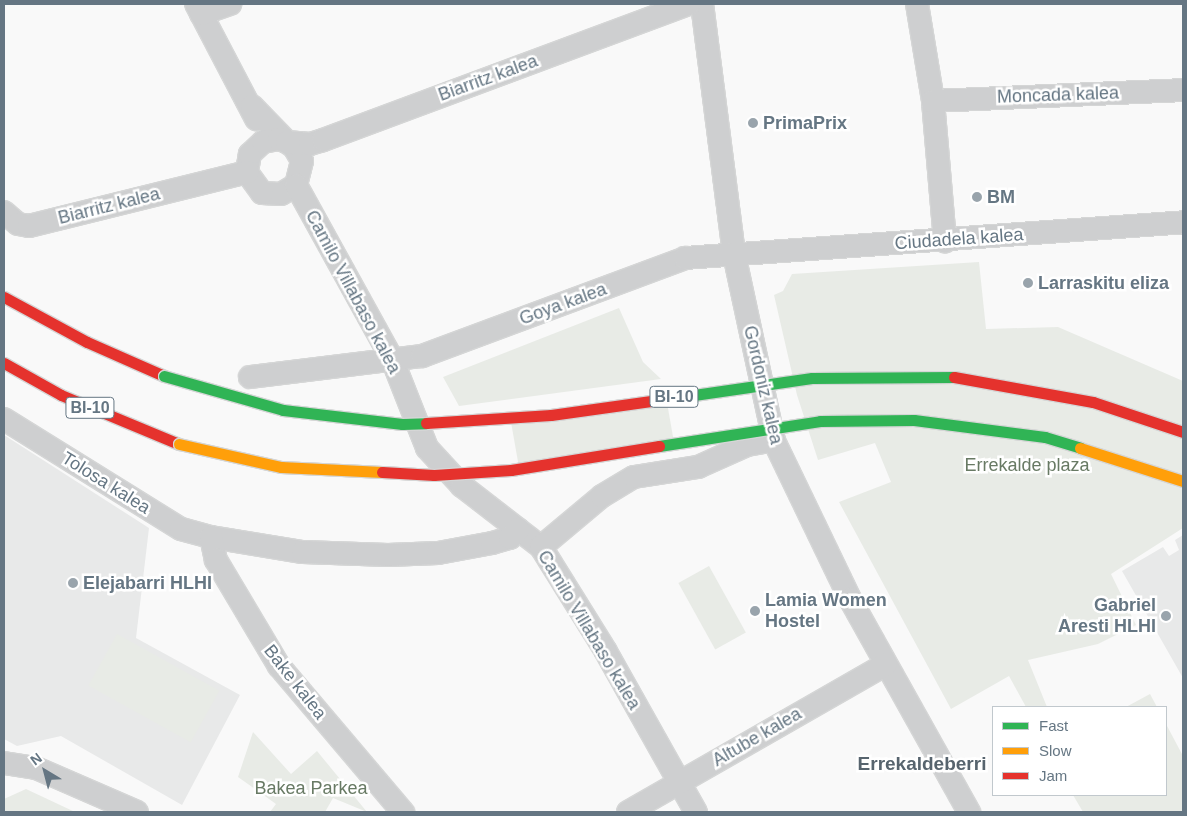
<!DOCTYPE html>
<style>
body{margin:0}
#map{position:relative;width:1187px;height:816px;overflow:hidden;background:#f9f9f9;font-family:Helvetica,sans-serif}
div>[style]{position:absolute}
.built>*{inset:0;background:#e8e9e9}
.green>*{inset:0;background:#e8ebe6;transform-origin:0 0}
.roads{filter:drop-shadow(1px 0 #d5d6d6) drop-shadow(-1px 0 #d5d6d6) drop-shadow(0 1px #d5d6d6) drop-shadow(0 -1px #d5d6d6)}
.street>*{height:22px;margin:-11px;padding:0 11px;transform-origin:11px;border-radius:11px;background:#cecfd0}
.jam>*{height:11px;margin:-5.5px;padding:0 5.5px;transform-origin:5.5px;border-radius:5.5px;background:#e5322d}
.bridges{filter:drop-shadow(1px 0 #d5d6d6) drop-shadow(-1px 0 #d5d6d6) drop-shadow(0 1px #d5d6d6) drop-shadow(0 -1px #d5d6d6)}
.fast-bridge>*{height:11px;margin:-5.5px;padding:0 5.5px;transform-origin:5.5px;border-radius:5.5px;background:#30b455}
.slow-bridge>*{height:11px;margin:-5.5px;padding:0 5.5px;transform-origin:5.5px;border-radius:5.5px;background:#ff9f0a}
.jam-bridge>*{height:11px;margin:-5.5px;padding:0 5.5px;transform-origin:5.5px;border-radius:5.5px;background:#e5322d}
.dots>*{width:14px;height:14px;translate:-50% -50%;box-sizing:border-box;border:2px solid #fff;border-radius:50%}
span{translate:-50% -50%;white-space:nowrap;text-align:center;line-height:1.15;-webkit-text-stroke:5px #fff;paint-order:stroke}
.shield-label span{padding:1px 4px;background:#fff;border:1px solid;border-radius:4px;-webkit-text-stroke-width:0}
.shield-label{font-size:16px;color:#657683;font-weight:700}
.street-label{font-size:18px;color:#657683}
.poi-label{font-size:18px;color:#657683;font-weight:700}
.left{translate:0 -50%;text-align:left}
.right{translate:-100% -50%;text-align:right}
.park-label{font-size:18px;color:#687a64}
.neighbourhood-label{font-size:19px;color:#57646e;font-weight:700}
.frame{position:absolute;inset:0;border:5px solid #657683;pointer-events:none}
.legend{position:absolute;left:992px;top:706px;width:175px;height:90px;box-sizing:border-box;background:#fff;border:1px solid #c1c8cd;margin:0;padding:6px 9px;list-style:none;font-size:15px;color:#657683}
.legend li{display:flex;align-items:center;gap:10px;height:25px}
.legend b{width:25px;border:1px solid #c1c8cd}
.north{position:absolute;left:20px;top:746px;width:50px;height:50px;-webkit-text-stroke:4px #fff;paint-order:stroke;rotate:323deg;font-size:14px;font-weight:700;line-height:20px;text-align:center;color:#657683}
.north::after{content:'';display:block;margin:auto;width:18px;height:22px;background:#657683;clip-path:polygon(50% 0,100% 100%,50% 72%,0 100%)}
</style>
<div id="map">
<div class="built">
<i style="clip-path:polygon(4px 435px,149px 528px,136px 638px,240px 695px,182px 805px,61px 736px,17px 746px,4px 739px)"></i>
<i style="clip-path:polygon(1183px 535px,1183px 678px,1122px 571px,1163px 547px,1169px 556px,1179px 550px,1175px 540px)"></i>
</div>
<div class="green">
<i style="clip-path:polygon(979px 262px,986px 329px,1058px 327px,1183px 381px,1183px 528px,1111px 574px,1136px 625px,1098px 644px,1028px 660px,1047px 707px,1026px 707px,1009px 676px,951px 709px,839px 502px,891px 482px,875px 443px,818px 460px,797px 395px,774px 295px,783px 291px,792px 274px)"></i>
<i style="clip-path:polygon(619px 308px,643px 362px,661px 379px,459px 406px,443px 377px)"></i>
<i style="left:666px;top:397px;width:47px;height:157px;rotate:80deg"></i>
<i style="left:709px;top:566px;width:76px;height:35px;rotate:61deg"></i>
<i style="left:117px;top:634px;width:117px;height:59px;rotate:29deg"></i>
<i style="clip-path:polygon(1150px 694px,1157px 707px,1126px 707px)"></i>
<i style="clip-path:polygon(1166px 724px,1183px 756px,1183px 812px,1083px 812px,1073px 795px,1166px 795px)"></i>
<i style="clip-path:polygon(253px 732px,291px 774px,317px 751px,367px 812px,333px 798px,325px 812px,270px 812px,276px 804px,238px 777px)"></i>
<i style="clip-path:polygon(26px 789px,75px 812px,4px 812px,4px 799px)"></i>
</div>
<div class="roads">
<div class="street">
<i style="left:196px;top:4px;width:130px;rotate:62.4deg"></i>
<i style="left:702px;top:4px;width:252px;rotate:82.7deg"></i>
<i style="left:734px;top:254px;width:191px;rotate:77.9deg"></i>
<i style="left:774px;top:441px;width:175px;rotate:64.3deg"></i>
<i style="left:850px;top:599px;width:244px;rotate:60.8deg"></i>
<i style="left:917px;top:4px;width:98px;rotate:80.6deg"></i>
<i style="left:933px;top:101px;width:141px;rotate:85.1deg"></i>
<i style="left:201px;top:14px;width:31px;rotate:-19deg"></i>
<i style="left:933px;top:101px;width:250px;rotate:-2.5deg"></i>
<i style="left:252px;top:106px;width:50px;rotate:45.8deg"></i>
<i style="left:287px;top:142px;width:9px;rotate:36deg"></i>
<i style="left:294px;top:147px;width:16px;rotate:60deg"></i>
<i style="left:302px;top:161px;width:25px;rotate:104deg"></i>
<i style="left:296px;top:185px;width:17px;rotate:149deg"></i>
<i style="left:281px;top:194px;width:19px;rotate:-177deg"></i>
<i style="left:262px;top:193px;width:26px;rotate:-126deg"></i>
<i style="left:247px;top:172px;width:18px;rotate:-81deg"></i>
<i style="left:250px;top:154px;width:18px;rotate:-43deg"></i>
<i style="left:263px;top:142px;width:16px;rotate:-11deg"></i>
<i style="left:279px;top:139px;width:9px;rotate:21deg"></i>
<i style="left:287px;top:142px;width:23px;rotate:5deg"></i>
<i style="left:310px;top:144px;width:14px;rotate:-17deg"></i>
<i style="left:323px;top:140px;width:390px;rotate:-20.4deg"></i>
<i style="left:296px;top:185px;width:199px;rotate:61.1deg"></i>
<i style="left:392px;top:359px;width:96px;rotate:68.5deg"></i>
<i style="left:427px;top:448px;width:52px;rotate:47.4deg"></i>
<i style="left:462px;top:486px;width:100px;rotate:37.7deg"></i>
<i style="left:541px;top:547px;width:121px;rotate:58.1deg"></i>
<i style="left:605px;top:650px;width:186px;rotate:60.7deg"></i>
<i style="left:4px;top:212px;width:18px;rotate:41deg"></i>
<i style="left:18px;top:224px;width:11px;rotate:10deg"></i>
<i style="left:29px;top:226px;width:225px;rotate:-13.9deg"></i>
<i style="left:250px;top:377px;width:173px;rotate:-7deg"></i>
<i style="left:422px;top:356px;width:281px;rotate:-20.4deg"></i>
<i style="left:685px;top:258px;width:499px;rotate:-4.1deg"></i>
<i style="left:4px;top:419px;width:208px;rotate:31.9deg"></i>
<i style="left:181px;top:529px;width:31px;rotate:15deg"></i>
<i style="left:211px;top:537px;width:93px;rotate:9.3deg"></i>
<i style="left:303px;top:552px;width:85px;rotate:2deg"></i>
<i style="left:388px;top:555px;width:50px;rotate:-2.3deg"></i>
<i style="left:438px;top:553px;width:55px;rotate:-10.5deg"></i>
<i style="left:492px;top:543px;width:19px;rotate:-16deg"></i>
<i style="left:510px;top:538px;width:12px;rotate:-48deg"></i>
<i style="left:211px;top:537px;width:24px;rotate:78deg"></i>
<i style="left:216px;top:560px;width:123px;rotate:59.3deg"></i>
<i style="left:279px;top:666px;width:192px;rotate:49.7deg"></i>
<i style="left:541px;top:547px;width:80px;rotate:-39.9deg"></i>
<i style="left:602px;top:496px;width:37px;rotate:-31deg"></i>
<i style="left:634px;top:477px;width:65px;rotate:-8.9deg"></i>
<i style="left:698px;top:467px;width:54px;rotate:-24.2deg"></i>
<i style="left:747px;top:445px;width:23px;rotate:-10deg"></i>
<i style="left:4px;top:763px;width:32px;rotate:9deg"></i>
<i style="left:36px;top:768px;width:110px;rotate:23.5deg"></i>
<i style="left:628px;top:812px;width:297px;rotate:-29.8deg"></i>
</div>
<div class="jam">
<i style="left:4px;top:297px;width:94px;rotate:28.5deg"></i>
<i style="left:87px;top:342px;width:84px;rotate:23.8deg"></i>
<i style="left:4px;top:363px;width:65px;rotate:29.3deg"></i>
<i style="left:61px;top:395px;width:128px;rotate:22.6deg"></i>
</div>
</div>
<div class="bridges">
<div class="fast-bridge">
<i style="left:164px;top:376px;width:124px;rotate:15.9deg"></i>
<i style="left:283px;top:410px;width:120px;rotate:6.7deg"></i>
<i style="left:402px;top:424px;width:24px;rotate:-2deg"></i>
<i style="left:687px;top:396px;width:126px;rotate:-8.2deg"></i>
<i style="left:812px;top:378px;width:142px;rotate:-0.4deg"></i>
<i style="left:659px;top:446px;width:163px;rotate:-8.8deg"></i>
<i style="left:820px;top:421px;width:94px;rotate:-0.6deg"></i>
<i style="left:914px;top:420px;width:132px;rotate:7.4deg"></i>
<i style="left:1045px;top:437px;width:37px;rotate:17deg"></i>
</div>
<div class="slow-bridge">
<i style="left:179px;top:444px;width:105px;rotate:12.7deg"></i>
<i style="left:281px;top:467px;width:101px;rotate:2.8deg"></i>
<i style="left:1080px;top:448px;width:108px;rotate:17.8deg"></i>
</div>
<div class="jam-bridge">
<i style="left:954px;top:377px;width:141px;rotate:10.2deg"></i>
<i style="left:1093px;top:402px;width:95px;rotate:18.4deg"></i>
<i style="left:426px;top:423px;width:125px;rotate:-3.7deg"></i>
<i style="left:551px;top:415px;width:137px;rotate:-8deg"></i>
<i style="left:382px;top:472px;width:52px;rotate:3.3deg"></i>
<i style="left:434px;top:475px;width:77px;rotate:-3.7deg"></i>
<i style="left:511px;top:470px;width:150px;rotate:-9.2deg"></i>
</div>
</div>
<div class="dots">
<i style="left:753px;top:123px;background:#99a4ac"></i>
<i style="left:977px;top:197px;background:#99a4ac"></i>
<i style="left:1028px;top:283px;background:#99a4ac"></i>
<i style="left:73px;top:583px;background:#99a4ac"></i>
<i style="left:755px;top:611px;background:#99a4ac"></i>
<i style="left:1166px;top:616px;background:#99a4ac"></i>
</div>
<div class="shield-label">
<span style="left:674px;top:397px">BI-10</span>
<span style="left:90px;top:408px">BI-10</span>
</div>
<div class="street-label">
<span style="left:488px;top:78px;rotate:-20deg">Biarritz kalea</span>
<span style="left:1058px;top:95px;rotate:-2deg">Moncada kalea</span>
<span style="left:109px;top:206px;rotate:-14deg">Biarritz kalea</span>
<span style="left:959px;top:239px;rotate:-4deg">Ciudadela kalea</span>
<span style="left:353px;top:292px;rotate:62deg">Camilo Villabaso kalea</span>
<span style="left:563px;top:304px;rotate:-20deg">Goya kalea</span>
<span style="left:763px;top:385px;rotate:77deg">Gordoniz kalea</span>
<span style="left:106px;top:483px;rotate:32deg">Tolosa kalea</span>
<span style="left:589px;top:630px;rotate:59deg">Camilo Villabaso kalea</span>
<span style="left:295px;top:682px;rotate:52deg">Bake kalea</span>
<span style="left:757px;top:737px;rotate:-30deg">Altube kalea</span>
</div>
<div class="poi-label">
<span class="left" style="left:763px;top:123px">PrimaPrix</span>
<span class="left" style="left:987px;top:197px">BM</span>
<span class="left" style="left:1038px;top:283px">Larraskitu eliza</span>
<span class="left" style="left:83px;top:583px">Elejabarri HLHI</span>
<span class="left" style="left:765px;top:611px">Lamia Women<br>Hostel</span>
<span class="right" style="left:1156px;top:616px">Gabriel<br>Aresti HLHI</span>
</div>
<div class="park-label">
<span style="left:1027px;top:465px">Errekalde plaza</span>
<span style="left:311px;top:788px">Bakea Parkea</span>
</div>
<div class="neighbourhood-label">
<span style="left:922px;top:764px">Errekaldeberri</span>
</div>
<div class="frame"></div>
<ul class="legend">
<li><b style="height:6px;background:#30b455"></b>Fast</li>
<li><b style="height:6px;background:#ff9f0a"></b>Slow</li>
<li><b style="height:6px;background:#e5322d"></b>Jam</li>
</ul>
<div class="north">N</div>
</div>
